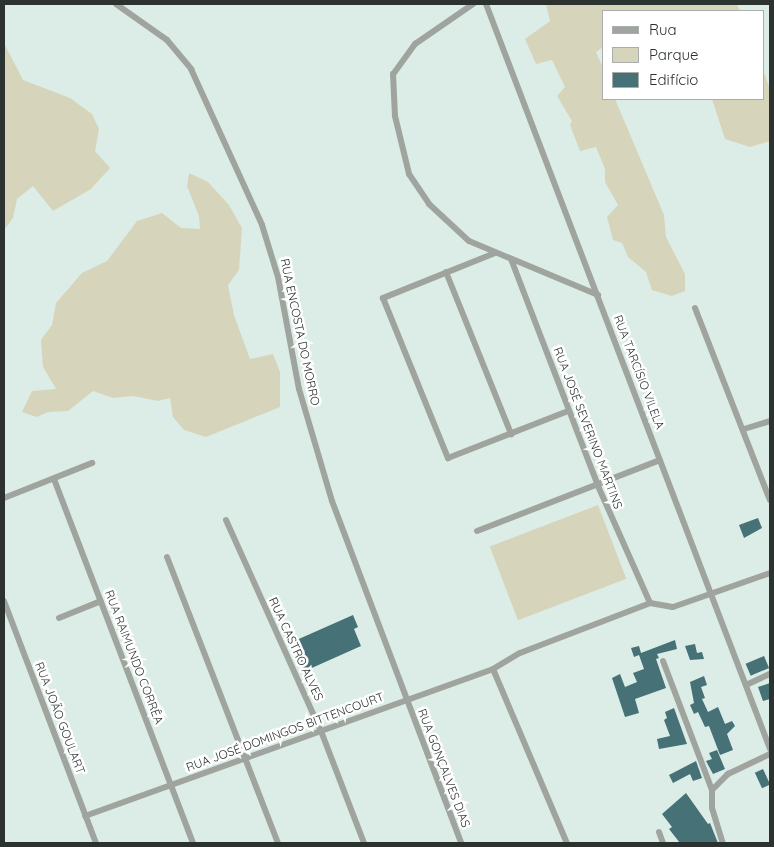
<!DOCTYPE html>
<meta charset="utf-8">
<style>
body{margin:0}
#map{position:relative;width:774px;height:847px;overflow:hidden;background:#dbede6;font-family:Quicksand,sans-serif}
div>[style]{position:absolute}
.green>*{inset:0;background:#d7d4bc;transform-origin:0 0}
.building>*{inset:0;background:#467176;transform-origin:0 0}
.minor>*{height:6px;margin:-3px;padding:0 3px;transform-origin:3px;border-radius:3px;background:#a0a49e}
span{translate:-50% -50%;white-space:nowrap;text-align:center;line-height:1.15;-webkit-text-stroke:5px #fff;paint-order:stroke}
.street-label{font-size:12px;color:#2b322f}
.frame{position:absolute;inset:0;border:5px solid #2b322f;pointer-events:none}
.legend{position:absolute;left:602px;top:10px;width:162px;height:90px;box-sizing:border-box;background:#fff;border:1px solid #aaadac;margin:0;padding:6px 9px;list-style:none;font-size:15px;color:#2b322f}
.legend li{display:flex;align-items:center;gap:10px;height:25px}
.legend b{width:25px;border:1px solid #aaadac}
</style>
<div id="map">
<div class="green">
<i style="clip-path:polygon(546px 4px,737px 4px,740px 11px,603px 11px,603px 47px,596px 52px,603px 68px,603px 99px,615px 99px,664px 215px,666px 237px,685px 274px,685px 291px,672px 296px,652px 290px,646px 272px,628px 257px,622px 243px,613px 240px,607px 217px,618px 205px,605px 182px,605px 169px,596px 147px,580px 151px,570px 125px,572px 121px,557px 96px,565px 87px,552px 60px,536px 64px,525px 39px,550px 21px)"></i>
<i style="clip-path:polygon(4px 27px,5px 45px,23px 80px,70px 98px,92px 114px,99px 129px,95px 151px,110px 168px,91px 189px,53px 211px,33px 186px,17px 199px,13px 218px,4px 230px)"></i>
<i style="clip-path:polygon(763px 70px,770px 89px,770px 141px,750px 147px,725px 139px,712px 99px,763px 99px)"></i>
<i style="clip-path:polygon(189px 173px,208px 182px,229px 205px,242px 228px,239px 270px,228px 285px,234px 315px,250px 359px,273px 354px,280px 372px,280px 407px,206px 437px,184px 430px,173px 417px,170px 398px,158px 401px,133px 396px,113px 398px,93px 391px,68px 411px,48px 412px,37px 417px,22px 412px,32px 391px,56px 389px,43px 367px,41px 340px,52px 325px,56px 303px,82px 273px,107px 261px,137px 221px,162px 213px,181px 228px,200px 229px,199px 216px,187px 186px)"></i>
<i style="left:598px;top:505px;width:79px;height:116px;rotate:69deg"></i>
</div>
<div class="building">
<i style="clip-path:polygon(758px 518px,762px 528px,744px 538px,739px 525px)"></i>
<i style="clip-path:polygon(353px 615px,358px 627px,354px 629px,361px 646px,305px 671px,292px 642px)"></i>
<i style="clip-path:polygon(675px 640px,677px 649px,657px 654px,659px 658px,656px 659px,666px 688px,635px 699px,639px 713px,625px 717px,612px 678px,620px 674px,625px 687px,637px 682px,633px 673px,644px 669px,639px 655px,634px 657px,631px 648px,639px 646px,641px 653px)"></i>
<i style="clip-path:polygon(695px 644px,697px 653px,702px 652px,704px 659px,690px 660px,685px 646px)"></i>
<i style="left:764px;top:656px;width:13px;height:20px;rotate:67deg"></i>
<i style="clip-path:polygon(704px 676px,707px 685px,701px 687px,705px 698px,702px 699px,708px 712px,718px 707px,725px 724px,732px 721px,735px 726px,727px 734px,733px 750px,720px 755px,709px 726px,705px 727px,698px 712px,694px 714px,690px 705px,694px 703px,690px 682px)"></i>
<i style="clip-path:polygon(770px 683px,770px 699px,763px 701px,758px 687px)"></i>
<i style="clip-path:polygon(674px 708px,687px 744px,659px 749px,657px 739px,670px 736px,664px 720px,667px 718px,665px 712px)"></i>
<i style="clip-path:polygon(717px 750px,725px 769px,713px 774px,706px 761px,712px 759px,709px 753px)"></i>
<i style="clip-path:polygon(696px 761px,702px 778px,693px 781px,690px 774px,673px 783px,669px 775px)"></i>
<i style="left:763px;top:769px;width:17px;height:9px;rotate:65deg"></i>
<i style="clip-path:polygon(686px 793px,708px 824px,710px 823px,718px 843px,680px 843px,669px 829px,672px 827px,662px 814px)"></i>
</div>
<div class="minor">
<i style="left:116px;top:4px;width:62px;rotate:35.2deg"></i>
<i style="left:167px;top:40px;width:38px;rotate:50deg"></i>
<i style="left:191px;top:69px;width:171px;rotate:65.5deg"></i>
<i style="left:262px;top:225px;width:54px;rotate:72.9deg"></i>
<i style="left:278px;top:277px;width:114px;rotate:79.4deg"></i>
<i style="left:299px;top:389px;width:117px;rotate:73.6deg"></i>
<i style="left:332px;top:501px;width:366px;rotate:69.3deg"></i>
<i style="left:473px;top:4px;width:70px;rotate:145.4deg"></i>
<i style="left:415px;top:44px;width:37px;rotate:126deg"></i>
<i style="left:393px;top:74px;width:42px;rotate:87.3deg"></i>
<i style="left:395px;top:116px;width:60px;rotate:76.4deg"></i>
<i style="left:409px;top:174px;width:36px;rotate:56deg"></i>
<i style="left:429px;top:204px;width:54px;rotate:42.8deg"></i>
<i style="left:469px;top:241px;width:140px;rotate:22.7deg"></i>
<i style="left:486px;top:4px;width:797px;rotate:69.13deg"></i>
<i style="left:495px;top:253px;width:121px;rotate:158.1deg"></i>
<i style="left:383px;top:298px;width:173px;rotate:67.9deg"></i>
<i style="left:448px;top:458px;width:129px;rotate:-21.4deg"></i>
<i style="left:511px;top:259px;width:243px;rotate:69deg"></i>
<i style="left:598px;top:486px;width:128px;rotate:66deg"></i>
<i style="left:446px;top:272px;width:175px;rotate:68.1deg"></i>
<i style="left:695px;top:308px;width:206px;rotate:68.7deg"></i>
<i style="left:744px;top:429px;width:27px;rotate:-17deg"></i>
<i style="left:54px;top:479px;width:390px;rotate:69.1deg"></i>
<i style="left:4px;top:498px;width:95px;rotate:-21.7deg"></i>
<i style="left:226px;top:520px;width:231px;rotate:65.8deg"></i>
<i style="left:321px;top:731px;width:120px;rotate:69deg"></i>
<i style="left:477px;top:531px;width:196px;rotate:-21.2deg"></i>
<i style="left:167px;top:557px;width:307px;rotate:68.8deg"></i>
<i style="left:4px;top:601px;width:259px;rotate:69.2deg"></i>
<i style="left:650px;top:603px;width:23px;rotate:10deg"></i>
<i style="left:673px;top:607px;width:103px;rotate:-19.3deg"></i>
<i style="left:59px;top:618px;width:45px;rotate:-22deg"></i>
<i style="left:663px;top:661px;width:138px;rotate:69.2deg"></i>
<i style="left:712px;top:790px;width:18px;rotate:90deg"></i>
<i style="left:712px;top:808px;width:37px;rotate:73deg"></i>
<i style="left:493px;top:669px;width:189px;rotate:67deg"></i>
<i style="left:746px;top:685px;width:26px;rotate:-25deg"></i>
<i style="left:712px;top:790px;width:23px;rotate:-45deg"></i>
<i style="left:728px;top:774px;width:47px;rotate:-25.5deg"></i>
<i style="left:85px;top:816px;width:434px;rotate:-19.8deg"></i>
<i style="left:493px;top:669px;width:31px;rotate:-31deg"></i>
<i style="left:520px;top:653px;width:139px;rotate:-21deg"></i>
<i style="left:659px;top:832px;width:12px;rotate:70deg"></i>
</div>
<div class="street-label">
<span style="left:300px;top:332px;rotate:78deg">RUA ENCOSTA DO MORRO</span>
<span style="left:639px;top:372px;rotate:69deg">RUA TARCÍSIO VILELA</span>
<span style="left:588px;top:428px;rotate:69deg">RUA JOSÉ SEVERINO MARTINS</span>
<span style="left:296px;top:649px;rotate:65deg">RUA CASTRO ALVES</span>
<span style="left:134px;top:657px;rotate:69deg">RUA RAIMUNDO CORRÊA</span>
<span style="left:60px;top:718px;rotate:69deg">RUA JOÃO GOULART</span>
<span style="left:285px;top:732px;rotate:-20deg">RUA JOSÉ DOMINGOS BITTENCOURT</span>
<span style="left:444px;top:768px;rotate:69deg">RUA GONÇALVES DIAS</span>
</div>
<div class="frame"></div>
<ul class="legend">
<li><b style="height:6px;background:#a0a49e"></b>Rua</li>
<li><b style="height:14px;background:#d7d4bc"></b>Parque</li>
<li><b style="height:14px;background:#467176"></b>Edifício</li>
</ul>
</div>
